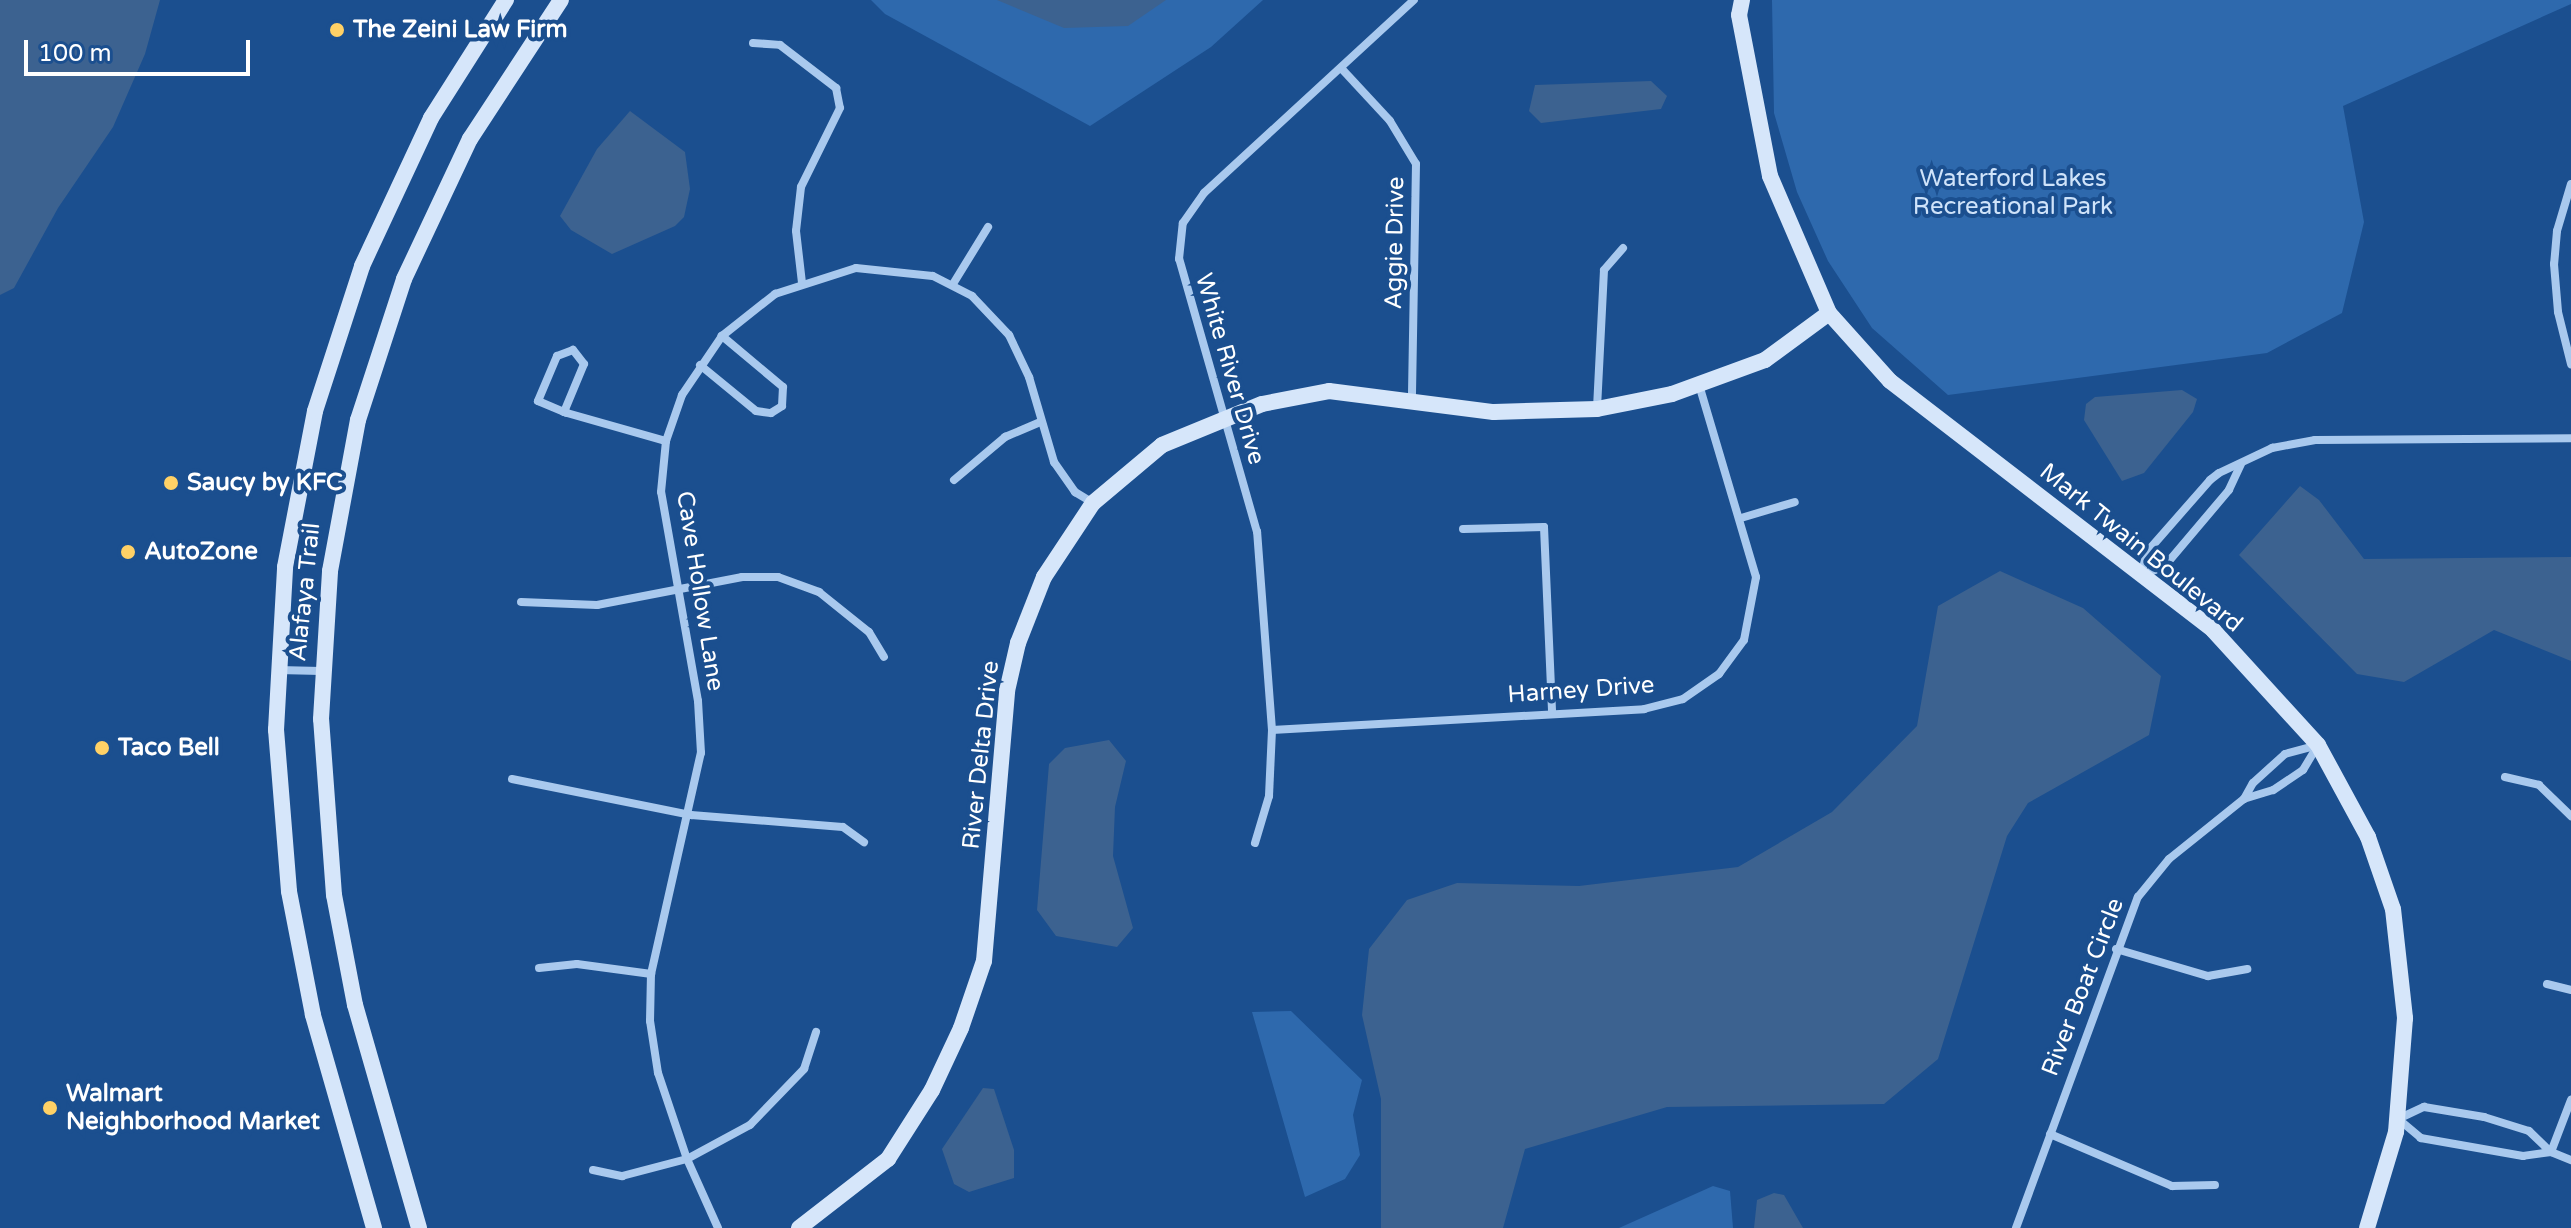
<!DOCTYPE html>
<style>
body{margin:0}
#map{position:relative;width:2571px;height:1228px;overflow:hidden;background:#1b4f8f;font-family:"Varela Round",sans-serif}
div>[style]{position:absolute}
.green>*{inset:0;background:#2e69ad}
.water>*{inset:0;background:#3c6290}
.street>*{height:8px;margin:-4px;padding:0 4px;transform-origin:4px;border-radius:4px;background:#a9c9ee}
.secondary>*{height:16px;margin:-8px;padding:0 8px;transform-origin:8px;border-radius:8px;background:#d6e6fa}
.dots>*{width:22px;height:22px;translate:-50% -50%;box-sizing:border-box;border:4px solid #1b4f8f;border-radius:50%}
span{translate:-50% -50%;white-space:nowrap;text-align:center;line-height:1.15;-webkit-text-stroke:8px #1b4f8f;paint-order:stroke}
.poi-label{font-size:24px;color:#fff;font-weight:700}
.left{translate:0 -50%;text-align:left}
.park-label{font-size:24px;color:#cfe3fa}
.street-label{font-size:24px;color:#fff}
.scale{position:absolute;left:24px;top:40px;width:226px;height:36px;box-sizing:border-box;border:4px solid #fff;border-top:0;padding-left:10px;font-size:24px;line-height:28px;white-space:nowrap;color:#fff;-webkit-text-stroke:6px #1b4f8f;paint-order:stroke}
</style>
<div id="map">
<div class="green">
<i style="clip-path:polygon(871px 0,1263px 0,1211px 47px,1090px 126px,885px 14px)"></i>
<i style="clip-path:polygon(1772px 0,2571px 0,2571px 4px,2343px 106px,2364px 222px,2342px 313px,2267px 353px,1948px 395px,1872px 328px,1828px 261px,1797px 192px,1774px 113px)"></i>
<i style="clip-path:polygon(1291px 1011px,1362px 1080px,1353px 1115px,1360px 1155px,1345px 1179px,1305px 1197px,1252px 1012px)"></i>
<i style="clip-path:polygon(1713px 1186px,1730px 1191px,1733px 1228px,1619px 1228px)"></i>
</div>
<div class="water">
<i style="clip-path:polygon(0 0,160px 0,145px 54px,113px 127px,58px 208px,14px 288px,0 295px)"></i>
<i style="clip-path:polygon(997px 0,1166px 0,1128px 26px,1064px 28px)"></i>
<i style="clip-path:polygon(1651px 81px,1667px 96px,1661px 109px,1541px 123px,1529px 111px,1535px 85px)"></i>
<i style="clip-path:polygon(630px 111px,685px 152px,690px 189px,684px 217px,675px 226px,612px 254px,571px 230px,560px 216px,597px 149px)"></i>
<i style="clip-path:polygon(2182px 390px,2197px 399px,2193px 412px,2144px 473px,2122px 481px,2084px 420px,2086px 404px,2095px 397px)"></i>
<i style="clip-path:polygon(2300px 486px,2319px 500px,2364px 559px,2571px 557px,2571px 661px,2494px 630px,2404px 682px,2357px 674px,2239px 555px)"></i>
<i style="clip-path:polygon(2000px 571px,2083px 608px,2161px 676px,2149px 735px,2028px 803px,2007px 836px,1938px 1059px,1884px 1104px,1667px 1107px,1525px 1149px,1503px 1228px,1381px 1228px,1381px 1099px,1362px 1015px,1369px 949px,1407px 900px,1457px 883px,1579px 886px,1738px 867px,1832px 812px,1917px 726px,1938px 606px)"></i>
<i style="clip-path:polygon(1109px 740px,1126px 761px,1115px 807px,1113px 856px,1133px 928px,1117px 947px,1056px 936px,1037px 910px,1049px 764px,1065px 748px)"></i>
<i style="clip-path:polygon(983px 1088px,994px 1089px,1014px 1150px,1014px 1178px,969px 1192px,954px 1184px,942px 1149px)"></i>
<i style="clip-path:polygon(1774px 1193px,1784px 1195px,1803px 1228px,1754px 1228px,1757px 1200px)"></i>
</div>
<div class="street">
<i style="left:753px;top:43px;width:27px;rotate:4deg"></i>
<i style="left:780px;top:45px;width:71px;rotate:37.5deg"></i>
<i style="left:836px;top:88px;width:20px;rotate:79deg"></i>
<i style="left:840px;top:108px;width:88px;rotate:116.3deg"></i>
<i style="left:801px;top:187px;width:44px;rotate:96.5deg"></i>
<i style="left:796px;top:231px;width:52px;rotate:83.4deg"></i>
<i style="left:1341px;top:68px;width:72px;rotate:47.2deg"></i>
<i style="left:1390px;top:121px;width:50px;rotate:58.8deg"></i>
<i style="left:1416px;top:164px;width:234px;rotate:91deg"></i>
<i style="left:2571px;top:184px;width:49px;rotate:106.6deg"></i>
<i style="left:2557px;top:231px;width:33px;rotate:95deg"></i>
<i style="left:2554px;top:264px;width:48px;rotate:85.2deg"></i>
<i style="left:2558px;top:312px;width:54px;rotate:76deg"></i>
<i style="left:953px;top:284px;width:67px;rotate:-58.4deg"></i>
<i style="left:700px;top:365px;width:72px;rotate:39.4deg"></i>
<i style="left:756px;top:411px;width:15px;rotate:8deg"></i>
<i style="left:771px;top:413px;width:13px;rotate:-32deg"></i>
<i style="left:782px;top:406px;width:19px;rotate:-87deg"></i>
<i style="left:783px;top:387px;width:80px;rotate:-140.1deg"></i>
<i style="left:1597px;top:408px;width:138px;rotate:-87.1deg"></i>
<i style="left:1604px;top:270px;width:29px;rotate:-49deg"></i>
<i style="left:564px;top:412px;width:52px;rotate:-67.4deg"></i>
<i style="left:584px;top:364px;width:18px;rotate:-128deg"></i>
<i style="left:573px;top:350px;width:17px;rotate:159deg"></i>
<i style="left:557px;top:356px;width:49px;rotate:112.9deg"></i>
<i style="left:538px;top:401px;width:28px;rotate:23deg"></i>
<i style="left:564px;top:412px;width:3px;rotate:18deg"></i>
<i style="left:567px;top:413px;width:103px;rotate:15.8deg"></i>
<i style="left:2241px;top:464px;width:29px;rotate:115deg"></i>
<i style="left:2229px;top:490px;width:101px;rotate:130.2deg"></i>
<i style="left:2164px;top:567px;width:24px;rotate:161deg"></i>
<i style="left:2141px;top:575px;width:24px;rotate:-75deg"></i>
<i style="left:2147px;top:552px;width:96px;rotate:-48.8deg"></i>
<i style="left:2210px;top:480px;width:11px;rotate:-38deg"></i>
<i style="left:2219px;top:473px;width:59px;rotate:-25.3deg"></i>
<i style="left:2272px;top:448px;width:44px;rotate:-10.5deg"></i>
<i style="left:2315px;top:440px;width:256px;rotate:-0.4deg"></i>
<i style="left:954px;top:480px;width:67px;rotate:-40.1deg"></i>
<i style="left:1005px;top:437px;width:39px;rotate:-23deg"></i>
<i style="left:1741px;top:518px;width:56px;rotate:-16.5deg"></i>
<i style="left:1463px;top:529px;width:81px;rotate:-1.4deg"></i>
<i style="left:1544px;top:527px;width:185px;rotate:87.5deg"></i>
<i style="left:521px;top:602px;width:76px;rotate:2.3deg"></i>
<i style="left:597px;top:605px;width:148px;rotate:-10.9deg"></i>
<i style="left:742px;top:577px;width:36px"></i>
<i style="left:778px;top:577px;width:44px;rotate:20.1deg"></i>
<i style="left:819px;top:592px;width:64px;rotate:38.7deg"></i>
<i style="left:869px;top:632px;width:29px;rotate:59deg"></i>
<i style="left:278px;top:670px;width:43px;rotate:1.3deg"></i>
<i style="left:1272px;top:730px;width:373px;rotate:-3.2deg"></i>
<i style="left:1644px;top:709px;width:40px;rotate:-14.4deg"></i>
<i style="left:1683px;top:699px;width:44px;rotate:-34.8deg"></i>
<i style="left:1719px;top:674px;width:42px;rotate:-53.7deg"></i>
<i style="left:1744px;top:640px;width:64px;rotate:-79.2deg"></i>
<i style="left:1756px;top:577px;width:201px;rotate:-106.5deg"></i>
<i style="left:2505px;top:777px;width:35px;rotate:13deg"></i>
<i style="left:2539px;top:785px;width:45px;rotate:44.1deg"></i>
<i style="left:512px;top:779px;width:183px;rotate:11.4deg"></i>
<i style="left:691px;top:815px;width:152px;rotate:4.5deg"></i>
<i style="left:843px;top:827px;width:26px;rotate:36deg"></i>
<i style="left:1255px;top:843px;width:49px;rotate:-73.4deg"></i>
<i style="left:1269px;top:796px;width:66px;rotate:-87.4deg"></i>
<i style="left:1272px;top:730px;width:199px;rotate:-94.3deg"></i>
<i style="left:1257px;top:532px;width:284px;rotate:-105.9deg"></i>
<i style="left:1179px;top:259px;width:36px;rotate:-84deg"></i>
<i style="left:1183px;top:223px;width:37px;rotate:-55deg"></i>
<i style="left:1204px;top:193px;width:285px;rotate:-42.6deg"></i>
<i style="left:2116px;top:949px;width:96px;rotate:16.4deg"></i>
<i style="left:2208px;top:976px;width:40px;rotate:-10deg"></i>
<i style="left:539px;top:968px;width:38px;rotate:-6deg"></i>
<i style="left:577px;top:964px;width:75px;rotate:7.7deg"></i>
<i style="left:2547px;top:984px;width:25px;rotate:14deg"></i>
<i style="left:2050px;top:1134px;width:133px;rotate:23.1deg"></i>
<i style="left:2172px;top:1186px;width:43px;rotate:-1.3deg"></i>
<i style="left:2551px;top:1152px;width:28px;rotate:172deg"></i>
<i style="left:2523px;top:1156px;width:104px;rotate:-170deg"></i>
<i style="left:2421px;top:1138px;width:30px;rotate:-140deg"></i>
<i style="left:2398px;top:1119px;width:29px;rotate:-25deg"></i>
<i style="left:2424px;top:1107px;width:61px;rotate:9.5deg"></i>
<i style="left:2484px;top:1117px;width:47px;rotate:17.3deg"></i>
<i style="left:2529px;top:1131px;width:30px;rotate:44deg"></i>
<i style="left:2551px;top:1152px;width:22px;rotate:22deg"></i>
<i style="left:2551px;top:1152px;width:56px;rotate:-69deg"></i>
<i style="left:593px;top:1170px;width:30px;rotate:12deg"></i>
<i style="left:622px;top:1176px;width:67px;rotate:-14.7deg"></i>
<i style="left:687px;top:1159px;width:72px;rotate:-28.4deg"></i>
<i style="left:750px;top:1125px;width:78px;rotate:-46deg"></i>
<i style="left:804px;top:1069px;width:39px;rotate:-72deg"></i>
<i style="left:718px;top:1228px;width:76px;rotate:-114.2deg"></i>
<i style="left:687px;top:1159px;width:91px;rotate:-108.6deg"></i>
<i style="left:658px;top:1073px;width:53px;rotate:-98.7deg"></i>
<i style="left:650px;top:1021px;width:47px;rotate:-88.8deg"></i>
<i style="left:651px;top:974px;width:227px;rotate:-77.3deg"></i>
<i style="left:701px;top:753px;width:52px;rotate:-93.3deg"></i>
<i style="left:698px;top:701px;width:212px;rotate:-100deg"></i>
<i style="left:661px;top:492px;width:51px;rotate:-84.4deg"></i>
<i style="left:666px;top:441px;width:49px;rotate:-70.8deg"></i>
<i style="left:682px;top:395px;width:71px;rotate:-55.9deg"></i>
<i style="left:722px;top:336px;width:68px;rotate:-38.4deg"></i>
<i style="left:775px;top:294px;width:85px;rotate:-17.8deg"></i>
<i style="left:856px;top:268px;width:77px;rotate:5.9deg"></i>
<i style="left:933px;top:276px;width:44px;rotate:27.1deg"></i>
<i style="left:972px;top:296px;width:54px;rotate:46.5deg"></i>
<i style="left:1009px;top:335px;width:47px;rotate:64.5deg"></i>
<i style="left:1029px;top:377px;width:89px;rotate:73.6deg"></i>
<i style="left:1054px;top:462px;width:37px;rotate:55deg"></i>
<i style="left:1075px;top:492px;width:21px;rotate:31deg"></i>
<i style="left:2016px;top:1228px;width:353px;rotate:-69.8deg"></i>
<i style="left:2138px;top:897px;width:49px;rotate:-50.8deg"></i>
<i style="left:2169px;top:859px;width:96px;rotate:-38.7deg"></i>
<i style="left:2244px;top:799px;width:18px;rotate:-61deg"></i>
<i style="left:2253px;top:783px;width:43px;rotate:-42.2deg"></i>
<i style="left:2285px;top:754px;width:34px;rotate:-15deg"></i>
<i style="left:2318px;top:745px;width:29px;rotate:121deg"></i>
<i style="left:2303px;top:770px;width:36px;rotate:146deg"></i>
<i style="left:2273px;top:790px;width:30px;rotate:163deg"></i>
</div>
<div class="secondary">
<i style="left:1742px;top:0;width:15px;rotate:101deg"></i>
<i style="left:1739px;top:15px;width:164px;rotate:79.1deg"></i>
<i style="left:1770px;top:176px;width:149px;rotate:66.7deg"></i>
<i style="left:1829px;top:313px;width:91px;rotate:48.1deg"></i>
<i style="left:1890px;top:381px;width:408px;rotate:37.6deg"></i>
<i style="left:2213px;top:630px;width:156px;rotate:47.6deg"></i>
<i style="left:2318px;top:745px;width:105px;rotate:61.5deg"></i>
<i style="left:2368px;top:837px;width:76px;rotate:70.9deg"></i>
<i style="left:2393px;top:909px;width:110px;rotate:83.7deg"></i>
<i style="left:2405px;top:1018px;width:114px;rotate:94.5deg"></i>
<i style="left:2396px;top:1132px;width:100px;rotate:106.8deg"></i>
<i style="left:374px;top:1228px;width:222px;rotate:-106deg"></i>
<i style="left:313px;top:1015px;width:126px;rotate:-101deg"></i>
<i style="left:289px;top:891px;width:162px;rotate:-94.6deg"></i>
<i style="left:276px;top:730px;width:163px;rotate:-86.8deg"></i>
<i style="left:285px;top:567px;width:159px;rotate:-79.1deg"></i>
<i style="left:315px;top:411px;width:152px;rotate:-72deg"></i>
<i style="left:362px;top:266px;width:163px;rotate:-65deg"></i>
<i style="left:431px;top:118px;width:140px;rotate:-57.6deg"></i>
<i style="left:419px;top:1228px;width:232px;rotate:-106deg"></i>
<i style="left:355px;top:1005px;width:112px;rotate:-100.8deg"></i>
<i style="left:334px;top:895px;width:176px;rotate:-94.2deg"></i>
<i style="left:321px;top:719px;width:148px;rotate:-86.5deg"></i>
<i style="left:330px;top:571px;width:154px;rotate:-79.5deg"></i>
<i style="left:358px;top:420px;width:148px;rotate:-71.9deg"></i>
<i style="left:404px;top:279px;width:155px;rotate:-64.8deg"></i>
<i style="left:470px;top:139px;width:166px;rotate:-56.8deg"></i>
<i style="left:799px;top:1228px;width:113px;rotate:-37.8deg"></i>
<i style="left:888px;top:1159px;width:82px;rotate:-57.5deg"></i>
<i style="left:932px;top:1090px;width:68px;rotate:-64.9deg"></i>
<i style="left:961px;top:1028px;width:71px;rotate:-71.1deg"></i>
<i style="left:984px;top:961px;width:271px;rotate:-85.1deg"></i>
<i style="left:1007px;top:691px;width:49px;rotate:-77.1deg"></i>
<i style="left:1018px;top:643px;width:71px;rotate:-68.5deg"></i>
<i style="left:1044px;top:577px;width:89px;rotate:-56.5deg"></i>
<i style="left:1093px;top:503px;width:90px;rotate:-40deg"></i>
<i style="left:1162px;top:445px;width:108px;rotate:-22.3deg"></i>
<i style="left:1262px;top:404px;width:68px;rotate:-11deg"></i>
<i style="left:1329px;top:391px;width:166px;rotate:7.3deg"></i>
<i style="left:1494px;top:412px;width:103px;rotate:-1.7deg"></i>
<i style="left:1597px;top:409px;width:76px;rotate:-11.3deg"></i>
<i style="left:1672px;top:394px;width:99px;rotate:-20.1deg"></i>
<i style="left:1765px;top:360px;width:79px;rotate:-36.3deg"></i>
</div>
<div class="dots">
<i style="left:337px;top:30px;background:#ffd166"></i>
<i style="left:171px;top:483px;background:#ffd166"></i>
<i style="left:128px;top:552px;background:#ffd166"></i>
<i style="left:102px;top:748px;background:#ffd166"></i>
<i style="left:50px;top:1108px;background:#ffd166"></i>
</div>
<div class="poi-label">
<span class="left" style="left:353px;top:30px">The Zeini Law Firm</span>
<span class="left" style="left:187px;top:483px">Saucy by KFC</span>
<span class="left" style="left:144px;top:552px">AutoZone</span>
<span class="left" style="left:118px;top:748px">Taco Bell</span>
<span class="left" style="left:66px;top:1108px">Walmart<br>Neighborhood Market</span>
</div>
<div class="park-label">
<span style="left:2013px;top:193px">Waterford Lakes<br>Recreational Park</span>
</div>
<div class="street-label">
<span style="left:1395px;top:243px;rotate:-89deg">Aggie Drive</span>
<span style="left:1230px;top:369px;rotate:74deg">White River Drive</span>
<span style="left:2141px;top:548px;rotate:39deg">Mark Twain Boulevard</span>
<span style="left:700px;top:591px;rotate:81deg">Cave Hollow Lane</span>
<span style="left:305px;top:592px;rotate:-84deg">Alafaya Trail</span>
<span style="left:1581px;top:690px;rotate:-4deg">Harney Drive</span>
<span style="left:981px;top:755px;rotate:-84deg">River Delta Drive</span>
<span style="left:2083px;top:987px;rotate:-69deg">River Boat Circle</span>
</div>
<div class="scale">100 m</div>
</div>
